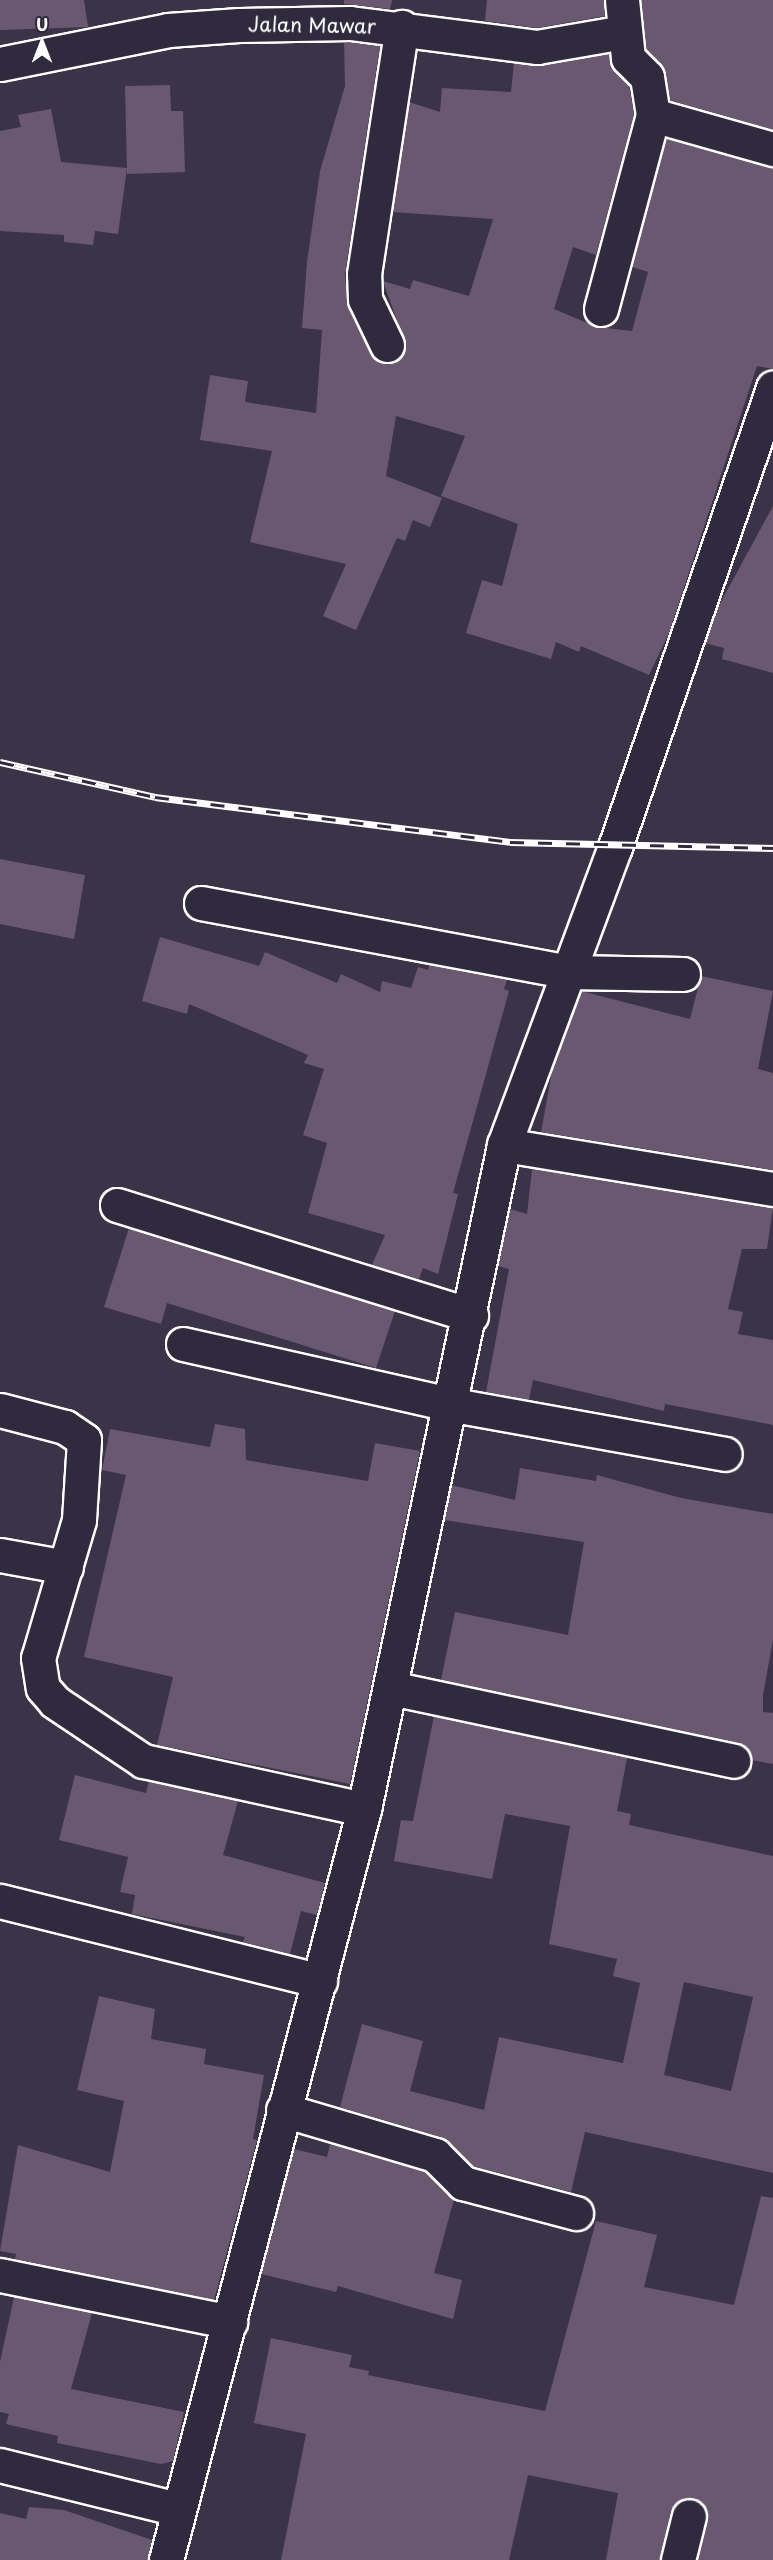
<!DOCTYPE html>
<style>
body{margin:0}
#map{position:relative;width:773px;height:2560px;overflow:hidden;background:#3b3347;font-family:"Playpen Sans",sans-serif}
div>[style]{position:absolute}
.building>*{inset:0;background:#6a5870}
.roads{filter:drop-shadow(2px 0 #fff) drop-shadow(-2px 0 #fff) drop-shadow(0 2px #fff) drop-shadow(0 -2px #fff)}
.street>*{height:33px;margin:-16.5px;padding:0 16.5px;transform-origin:16.5px;border-radius:16.5px;background:#2f2a3d}
.rail>*{height:7px;margin-top:-3.5px;transform-origin:0;background:repeating-linear-gradient(90deg,#2f2a3d 0 14px,#fff 0 28px);box-sizing:border-box;border-block:2px solid #fff}
span{translate:-50% -50%;white-space:nowrap;text-align:center;line-height:1.15;-webkit-text-stroke:4.5px #2f2a3d;paint-order:stroke}
.street-label{font-size:20px;color:#fff}
.north{position:absolute;left:12px;top:12px;width:60px;height:60px;-webkit-text-stroke:4px #2f2a3d;paint-order:stroke;rotate:0deg;font-size:16px;font-weight:700;line-height:24px;text-align:center;color:#fff}
.north::after{content:'';display:block;margin:auto;width:21px;height:27px;background:#fff;clip-path:polygon(50% 0,100% 100%,50% 72%,0 100%)}
</style>
<div id="map">
<div class="building">
<i style="clip-path:polygon(0 0,84px 0,88px 27px,0 30px)"></i>
<i style="clip-path:polygon(344px 0,392px 0,390px 9px,344px 4px)"></i>
<i style="clip-path:polygon(487px 0,604px 0,605px 16px,537px 28px,485px 21px)"></i>
<i style="clip-path:polygon(641px 0,773px 0,773px 130px,670px 100px,665px 73px,646px 49px)"></i>
<i style="clip-path:polygon(344px 42px,380px 46px,345px 275px,348px 307px,370px 353px,385px 364px,402px 356px,406px 346px,383px 281px,410px 289px,413px 280px,469px 296px,493px 219px,392px 212px,409px 102px,440px 112px,442px 88px,511px 92px,514px 63px,540px 65px,609px 54px,614px 71px,629px 86px,634px 114px,596px 255px,573px 247px,554px 309px,597px 327px,632px 331px,648px 272px,632px 267px,666px 138px,773px 167px,773px 369px,757px 366px,669px 633px,649px 675px,581px 646px,579px 652px,556px 642px,551px 659px,466px 633px,482px 580px,502px 586px,518px 524px,441px 496px,465px 436px,396px 416px,386px 476px,442px 498px,430px 527px,413px 520px,405px 541px,397px 538px,356px 630px,323px 616px,346px 564px,250px 542px,272px 451px,200px 440px,210px 375px,248px 381px,245px 402px,316px 413px,322px 330px,302px 328px,307px 262px,320px 171px,345px 86px)"></i>
<i style="clip-path:polygon(170px 85px,171px 111px,183px 111px,185px 172px,127px 174px,125px 86px)"></i>
<i style="clip-path:polygon(51px 109px,61px 162px,127px 168px,118px 234px,95px 231px,93px 245px,64px 242px,64px 235px,0 231px,0 131px,21px 127px,18px 115px)"></i>
<i style="clip-path:polygon(773px 506px,773px 673px,722px 659px,724px 648px,705px 643px,717px 609px)"></i>
<i style="clip-path:polygon(0 859px,85px 875px,74px 939px,0 924px)"></i>
<i style="clip-path:polygon(160px 937px,259px 966px,265px 952px,337px 983px,341px 974px,380px 992px,382px 981px,411px 988px,418px 967px,428px 970px,429px 965px,507px 980px,504px 989px,509px 991px,453px 1193px,458px 1194px,438px 1274px,423px 1268px,419px 1279px,372px 1265px,385px 1235px,308px 1213px,327px 1143px,303px 1135px,324px 1069px,304px 1063px,308px 1055px,189px 1004px,187px 1014px,142px 1001px)"></i>
<i style="clip-path:polygon(701px 976px,773px 991px,758px 1069px,773px 1073px,773px 1170px,541px 1132px,553px 1066px,581px 991px,690px 1019px)"></i>
<i style="clip-path:polygon(532px 1169px,773px 1207px,767px 1249px,742px 1249px,728px 1309px,743px 1312px,738px 1334px,773px 1340px,773px 1425px,665px 1404px,664px 1411px,533px 1380px,529px 1400px,486px 1392px,509px 1269px,498px 1266px,510px 1209px,527px 1214px)"></i>
<i style="clip-path:polygon(129px 1228px,395px 1311px,376px 1368px,167px 1303px,161px 1324px,104px 1307px)"></i>
<i style="clip-path:polygon(215px 1424px,245px 1429px,246px 1460px,368px 1481px,375px 1443px,420px 1451px,350px 1784px,157px 1745px,173px 1677px,84px 1657px,126px 1475px,102px 1470px,110px 1429px,210px 1447px)"></i>
<i style="clip-path:polygon(520px 1468px,596px 1481px,597px 1475px,681px 1498px,773px 1514px,773px 1640px,763px 1695px,763px 1712px,773px 1713px,773px 1764px,751px 1760px,737px 1743px,441px 1680px,455px 1612px,568px 1635px,584px 1542px,444px 1520px,451px 1485px,515px 1500px)"></i>
<i style="clip-path:polygon(evenodd,434px 1716px,627px 1758px,617px 1811px,631px 1814px,629px 1825px,773px 1856px,773px 2173px,585px 2132px,571px 2192px,473px 2166px,441px 2137px,340px 2107px,362px 2024px,423px 2041px,410px 2091px,484px 2110px,499px 2037px,623px 2063px,640px 1983px,613px 1976px,617px 1959px,549px 1944px,570px 1826px,505px 1814px,492px 1879px,394px 1861px,401px 1820px,413px 1821px,434px 1716px,684px 1982px,753px 1997px,731px 2091px,664px 2075px,684px 1982px)"></i>
<i style="clip-path:polygon(75px 1775px,146px 1793px,149px 1781px,238px 1801px,223px 1855px,325px 1883px,317px 1915px,301px 1911px,290px 1954px,243px 1942px,245px 1937px,132px 1914px,135px 1895px,120px 1892px,128px 1857px,59px 1840px)"></i>
<i style="clip-path:polygon(99px 1996px,155px 2009px,151px 2039px,206px 2049px,204px 2064px,264px 2075px,253px 2139px,257px 2140px,214px 2300px,15px 2259px,16px 2254px,0 2251px,18px 2145px,110px 2172px,124px 2101px,77px 2090px)"></i>
<i style="clip-path:polygon(330px 2144px,425px 2172px,454px 2199px,434px 2273px,462px 2280px,453px 2319px,338px 2286px,336px 2292px,261px 2274px,294px 2149px,327px 2157px)"></i>
<i style="clip-path:polygon(761px 2196px,773px 2198px,773px 2560px,697px 2560px,707px 2511px,693px 2498px,676px 2503px,671px 2511px,660px 2560px,606px 2560px,618px 2493px,528px 2475px,509px 2560px,281px 2560px,306px 2434px,254px 2423px,271px 2338px,352px 2355px,349px 2367px,369px 2371px,368px 2375px,545px 2411px,596px 2221px,657px 2235px,644px 2287px,734px 2305px)"></i>
<i style="clip-path:polygon(14px 2297px,92px 2313px,71px 2389px,184px 2412px,173px 2461px,161px 2464px,57px 2443px,58px 2436px,6px 2424px,9px 2414px,0 2412px,0 2362px)"></i>
<i style="clip-path:polygon(29px 2507px,64px 2510px,152px 2540px,148px 2560px,0 2560px,0 2513px,26px 2519px)"></i>
</div>
<div class="roads">
<div class="street">
<i style="left:0;top:64px;width:171px;rotate:-11.4deg"></i>
<i style="left:168px;top:30px;width:71px;rotate:-4deg"></i>
<i style="left:239px;top:25px;width:111px;rotate:-1deg"></i>
<i style="left:350px;top:23px;width:189px;rotate:7.3deg"></i>
<i style="left:537px;top:47px;width:88px;rotate:-9.8deg"></i>
<i style="left:653px;top:115px;width:125px;rotate:15.8deg"></i>
<i style="left:601px;top:309px;width:201px;rotate:-75deg"></i>
<i style="left:653px;top:115px;width:38px;rotate:-99deg"></i>
<i style="left:647px;top:77px;width:27px;rotate:-135deg"></i>
<i style="left:628px;top:58px;width:58px;rotate:-95.9deg"></i>
<i style="left:387px;top:345px;width:51px;rotate:-115.6deg"></i>
<i style="left:365px;top:299px;width:25px;rotate:-92deg"></i>
<i style="left:364px;top:274px;width:250px;rotate:-81.3deg"></i>
<i style="left:201px;top:903px;width:373px;rotate:10.6deg"></i>
<i style="left:568px;top:972px;width:115px;rotate:1deg"></i>
<i style="left:504px;top:1145px;width:273px;rotate:9.3deg"></i>
<i style="left:117px;top:1205px;width:371px;rotate:17.3deg"></i>
<i style="left:183px;top:1344px;width:277px;rotate:12.7deg"></i>
<i style="left:453px;top:1405px;width:276px;rotate:10.2deg"></i>
<i style="left:0;top:1410px;width:67px;rotate:14.7deg"></i>
<i style="left:65px;top:1427px;width:23px;rotate:34deg"></i>
<i style="left:84px;top:1440px;width:80px;rotate:93.6deg"></i>
<i style="left:79px;top:1520px;width:144px;rotate:106.5deg"></i>
<i style="left:38px;top:1658px;width:30px;rotate:81deg"></i>
<i style="left:43px;top:1688px;width:18px;rotate:49deg"></i>
<i style="left:55px;top:1702px;width:106px;rotate:33.8deg"></i>
<i style="left:143px;top:1761px;width:226px;rotate:12.3deg"></i>
<i style="left:0;top:1555px;width:67px;rotate:10.3deg"></i>
<i style="left:391px;top:1688px;width:350px;rotate:12deg"></i>
<i style="left:0;top:1901px;width:330px;rotate:14deg"></i>
<i style="left:283px;top:2110px;width:159px;rotate:16.5deg"></i>
<i style="left:435px;top:2155px;width:40px;rotate:45deg"></i>
<i style="left:463px;top:2183px;width:117px;rotate:14.9deg"></i>
<i style="left:0;top:2275px;width:235px;rotate:11.5deg"></i>
<i style="left:0;top:2465px;width:183px;rotate:13.9deg"></i>
<i style="left:166px;top:2560px;width:777px;rotate:-75.23deg"></i>
<i style="left:364px;top:1809px;width:679px;rotate:-78.09deg"></i>
<i style="left:504px;top:1145px;width:318px;rotate:-69.6deg"></i>
<i style="left:615px;top:847px;width:486px;rotate:-71deg"></i>
<i style="left:678px;top:2560px;width:45px;rotate:-76deg"></i>
</div>
</div>
<div class="rail">
<i style="left:0;top:762px;width:159px;rotate:12.7deg"></i>
<i style="left:155px;top:797px;width:358px;rotate:7.2deg"></i>
<i style="left:510px;top:842px;width:263px;rotate:1.3deg"></i>
</div>
<div class="street-label">
<span style="left:312px;top:25px;rotate:1deg">Jalan Mawar</span>
</div>
<div class="north">U</div>
</div>
